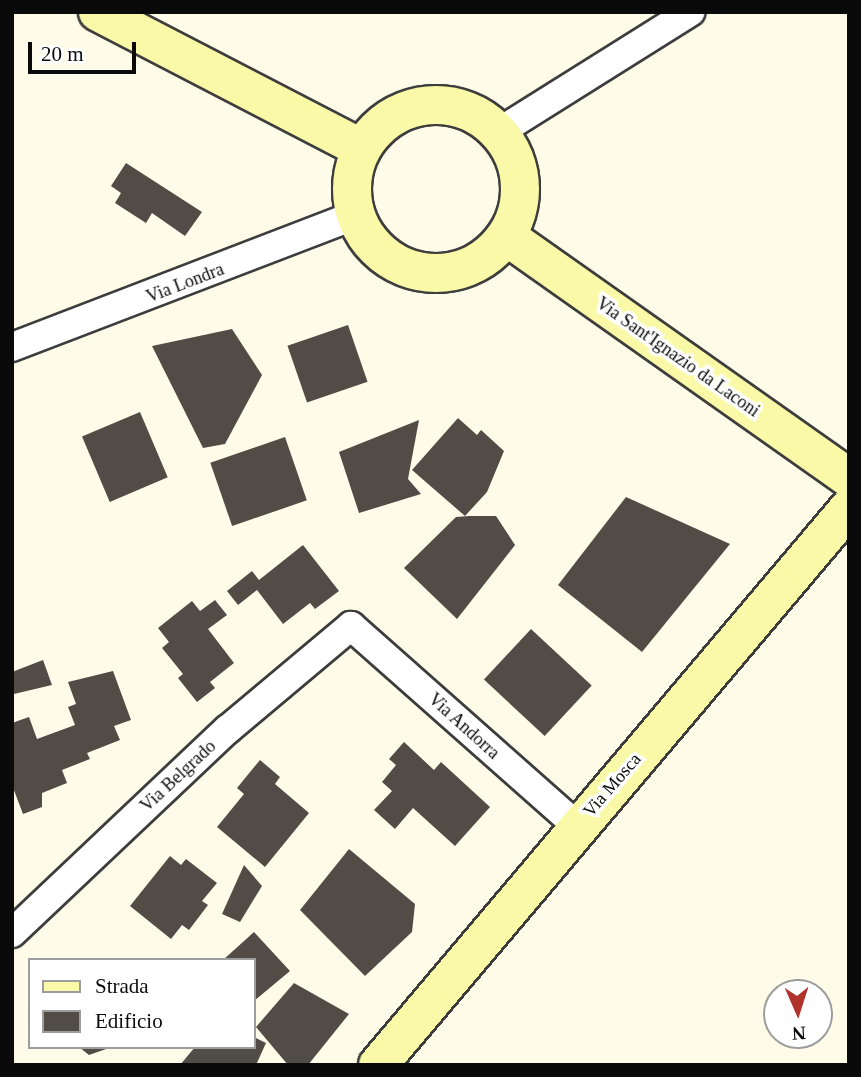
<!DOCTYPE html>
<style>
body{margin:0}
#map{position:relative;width:861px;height:1077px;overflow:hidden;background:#fefce8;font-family:Georgia,serif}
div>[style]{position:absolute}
.building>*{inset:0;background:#524c47;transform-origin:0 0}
.roads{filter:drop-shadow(2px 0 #3d3d3d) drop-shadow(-2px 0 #3d3d3d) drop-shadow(0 2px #3d3d3d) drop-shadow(0 -2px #3d3d3d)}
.street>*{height:28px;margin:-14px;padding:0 14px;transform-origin:14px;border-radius:14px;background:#fff}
.secondary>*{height:38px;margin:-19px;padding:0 19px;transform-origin:19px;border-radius:19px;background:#faf9a7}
.secondary>.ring{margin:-19px;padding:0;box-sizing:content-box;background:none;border:38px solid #faf9a7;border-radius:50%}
span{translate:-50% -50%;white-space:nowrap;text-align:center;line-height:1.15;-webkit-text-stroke:7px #fff;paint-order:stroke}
.street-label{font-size:18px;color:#0a0a0a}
.frame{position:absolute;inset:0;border:14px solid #0a0a0a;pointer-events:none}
.legend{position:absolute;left:28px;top:958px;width:228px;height:91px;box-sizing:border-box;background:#fff;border:2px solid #9d9d9d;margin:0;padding:9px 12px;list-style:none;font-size:21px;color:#0a0a0a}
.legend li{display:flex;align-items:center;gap:14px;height:35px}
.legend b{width:35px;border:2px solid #9d9d9d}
.north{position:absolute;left:763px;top:979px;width:70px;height:70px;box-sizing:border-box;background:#fff;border:2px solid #9d9d9d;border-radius:50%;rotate:177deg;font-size:19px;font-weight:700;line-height:28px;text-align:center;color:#0a0a0a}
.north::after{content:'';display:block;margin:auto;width:24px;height:32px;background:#b0342c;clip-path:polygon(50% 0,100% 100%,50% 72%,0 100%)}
.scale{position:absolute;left:28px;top:42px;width:108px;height:32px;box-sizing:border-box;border:4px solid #0a0a0a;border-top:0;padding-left:9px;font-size:21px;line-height:24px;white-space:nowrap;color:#0a0a0a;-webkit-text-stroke:5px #fff;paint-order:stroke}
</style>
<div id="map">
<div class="building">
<i style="clip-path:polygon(126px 163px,202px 212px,185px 236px,152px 213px,146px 223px,115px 203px,121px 193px,111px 186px)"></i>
<i style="left:348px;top:325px;width:60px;height:64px;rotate:71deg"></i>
<i style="clip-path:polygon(232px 329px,262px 375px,225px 444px,203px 448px,152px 346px)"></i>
<i style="left:140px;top:412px;width:71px;height:63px;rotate:67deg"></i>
<i style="clip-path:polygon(458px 418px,477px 435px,481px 430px,504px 451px,487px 492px,465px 516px,412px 470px)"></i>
<i style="clip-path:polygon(419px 420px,408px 479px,421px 494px,359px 513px,339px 452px)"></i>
<i style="left:285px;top:437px;width:67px;height:79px;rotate:71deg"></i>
<i style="clip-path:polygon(626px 497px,730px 544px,642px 652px,558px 585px)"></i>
<i style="clip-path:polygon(469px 516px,496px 516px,515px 545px,457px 619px,404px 568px,456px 517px)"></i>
<i style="clip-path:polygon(303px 545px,339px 591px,315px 609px,310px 603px,283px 624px,257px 590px,238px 605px,227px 591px,252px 571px,259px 580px)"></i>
<i style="clip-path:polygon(215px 600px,227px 615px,208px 629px,234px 663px,210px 682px,215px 688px,197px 702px,178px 678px,183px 674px,162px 648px,169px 642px,158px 628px,192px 601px,200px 611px)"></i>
<i style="left:531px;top:629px;width:83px;height:69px;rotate:43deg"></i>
<i style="clip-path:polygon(43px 660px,52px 685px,14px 694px,12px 672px)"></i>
<i style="clip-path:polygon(113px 671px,131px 720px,114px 726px,120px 740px,87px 753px,90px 759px,62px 770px,67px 783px,42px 793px,42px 807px,23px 814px,12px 785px,12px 723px,29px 717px,37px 739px,75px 725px,68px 707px,76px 704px,68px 682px)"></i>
<i style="clip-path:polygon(404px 742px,434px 770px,441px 762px,490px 807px,455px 846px,413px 808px,395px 829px,374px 810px,392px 791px,382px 782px,396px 765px,389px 759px)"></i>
<i style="clip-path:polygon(260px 760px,280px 777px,275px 784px,309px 813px,265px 867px,217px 827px,244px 794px,237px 788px)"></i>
<i style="clip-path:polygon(349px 849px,415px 904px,412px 932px,365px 976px,300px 910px)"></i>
<i style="clip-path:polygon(170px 856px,181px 865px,186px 859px,217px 883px,202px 901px,208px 905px,189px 930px,182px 925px,171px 939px,130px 906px)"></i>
<i style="clip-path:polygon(244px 865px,262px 886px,240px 922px,222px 914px)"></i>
<i style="clip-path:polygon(254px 932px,290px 971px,254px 1001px,254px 960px,223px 960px)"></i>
<i style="clip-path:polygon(294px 983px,349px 1014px,308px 1065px,288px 1065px,256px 1027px)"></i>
<i style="clip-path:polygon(254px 1037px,266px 1043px,256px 1065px,180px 1065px,195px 1047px,254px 1047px)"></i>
<i style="clip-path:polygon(79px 1047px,109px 1047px,109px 1048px,89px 1055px)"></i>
</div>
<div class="roads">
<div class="street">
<i style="left:499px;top:132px;width:226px;rotate:-32.1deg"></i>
<i style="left:12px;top:347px;width:368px;rotate:-21deg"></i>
<i style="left:12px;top:933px;width:296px;rotate:-43.4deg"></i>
<i style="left:227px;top:730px;width:162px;rotate:-40deg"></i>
<i style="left:351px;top:626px;width:302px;rotate:41.5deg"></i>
</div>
<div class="secondary">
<i style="left:98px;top:12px;width:297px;rotate:27.4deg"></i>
<i class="ring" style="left:352px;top:105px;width:130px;height:130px"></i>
<i style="left:506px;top:236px;width:420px;rotate:35.2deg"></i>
<i style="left:378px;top:1065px;width:729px;rotate:-49.78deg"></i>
</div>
</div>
<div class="street-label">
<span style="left:185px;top:283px;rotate:-21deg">Via Londra</span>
<span style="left:678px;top:357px;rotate:35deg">Via Sant'Ignazio da Laconi</span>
<span style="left:464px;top:726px;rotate:42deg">Via Andorra</span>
<span style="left:178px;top:776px;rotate:-43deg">Via Belgrado</span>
<span style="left:612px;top:785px;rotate:-49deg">Via Mosca</span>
</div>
<div class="frame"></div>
<ul class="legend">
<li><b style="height:9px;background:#faf9a7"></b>Strada</li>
<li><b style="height:19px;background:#524c47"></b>Edificio</li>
</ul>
<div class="north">N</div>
<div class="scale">20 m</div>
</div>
